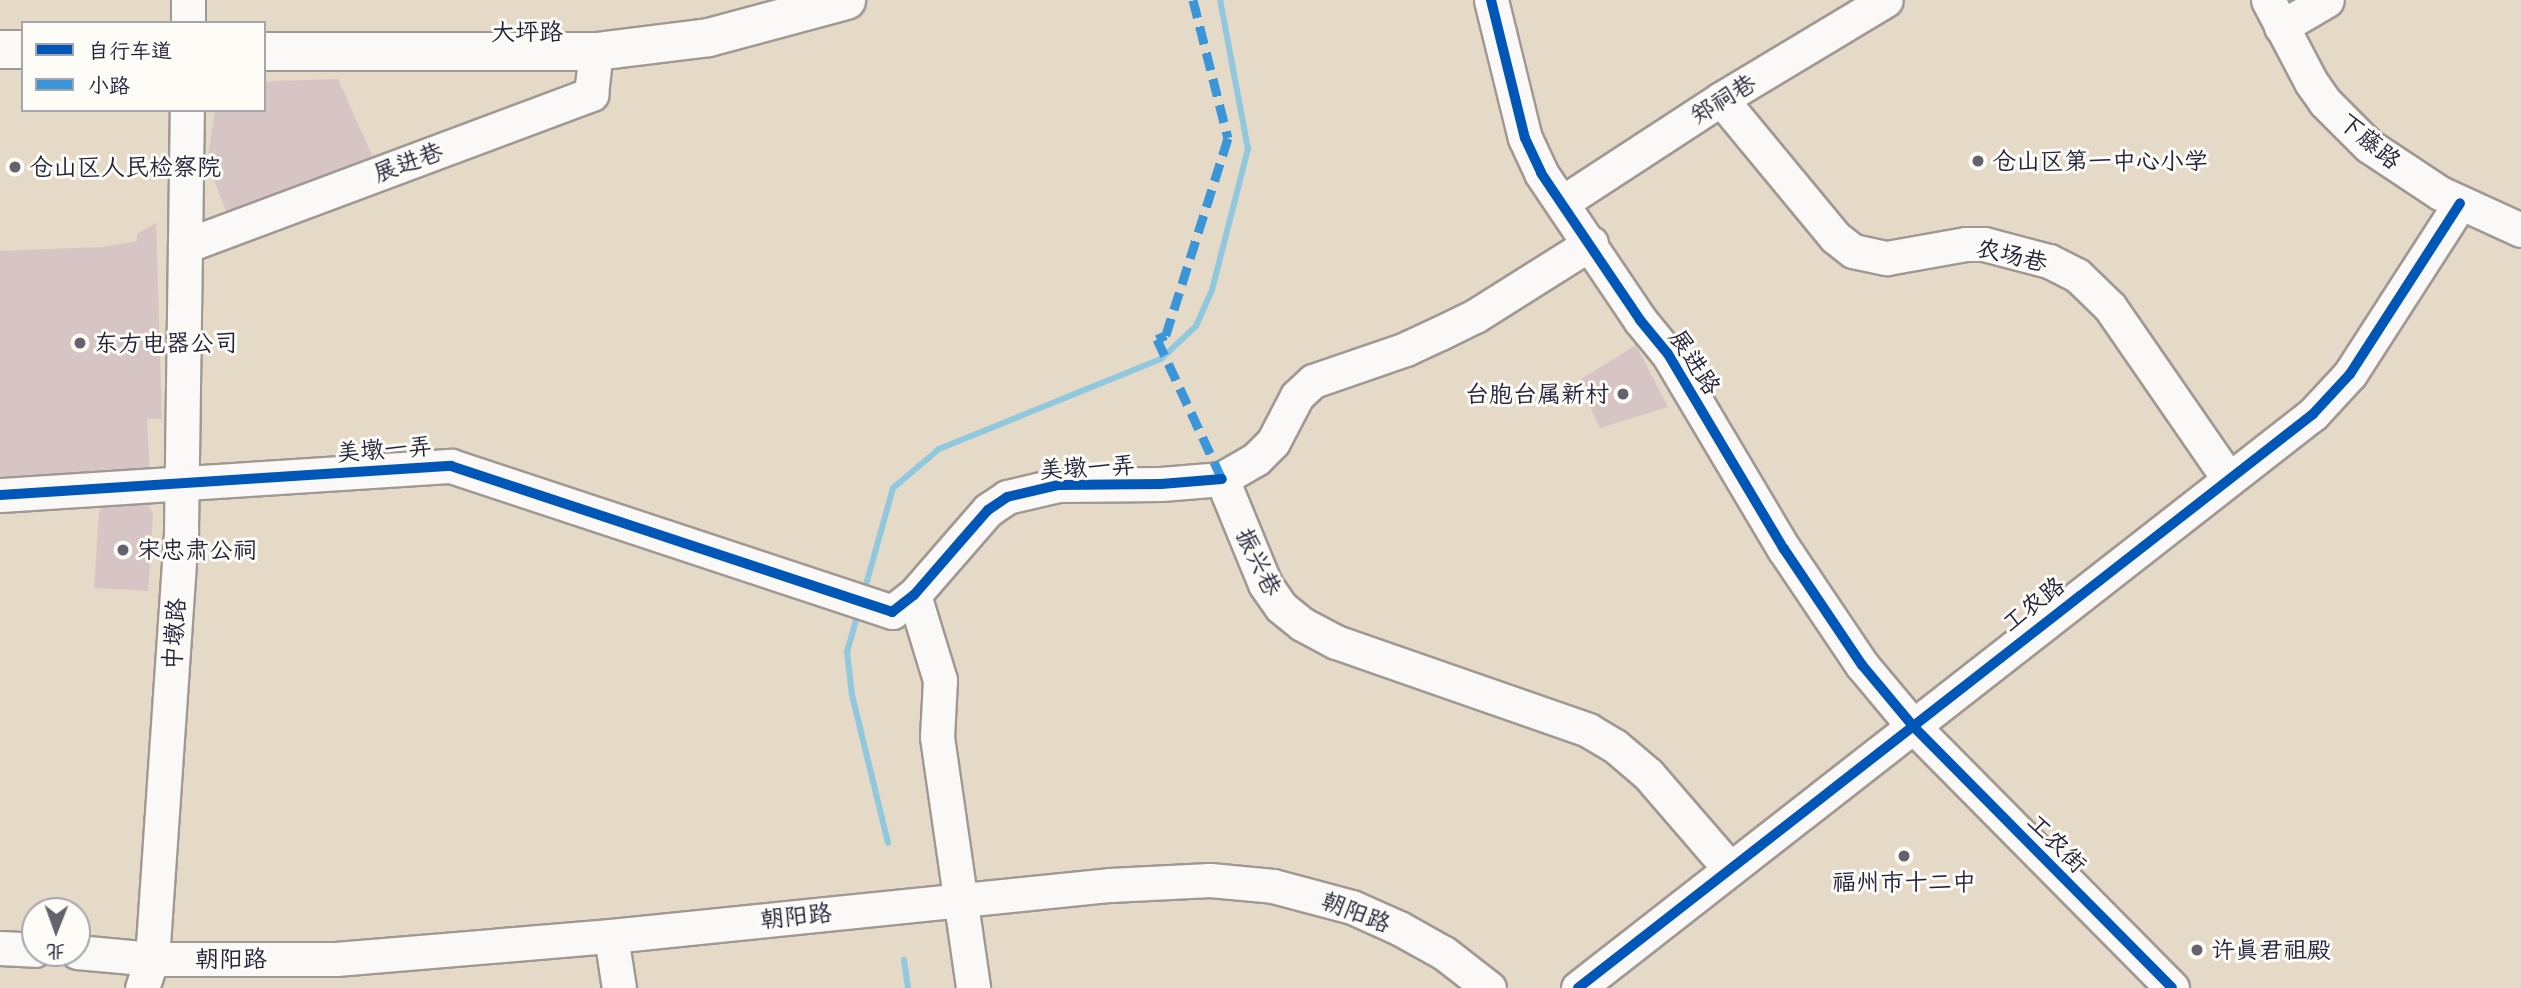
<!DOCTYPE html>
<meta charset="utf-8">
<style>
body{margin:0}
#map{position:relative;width:2521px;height:988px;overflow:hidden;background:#e5d9c8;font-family:Itim,"LXGW WenKai TC",sans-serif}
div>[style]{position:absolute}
.stream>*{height:6px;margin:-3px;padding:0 3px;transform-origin:3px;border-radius:3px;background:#90c8de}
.building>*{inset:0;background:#d7c5c5}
.roads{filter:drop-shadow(2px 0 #a09993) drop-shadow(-2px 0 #a09993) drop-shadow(0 2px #a09993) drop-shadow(0 -2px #a09993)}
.secondary>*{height:33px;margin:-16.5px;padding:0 16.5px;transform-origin:16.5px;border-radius:16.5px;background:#fbf9f7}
.primary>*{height:37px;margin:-18.5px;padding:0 18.5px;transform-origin:18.5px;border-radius:18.5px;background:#fbf9f7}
.quiet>*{height:9px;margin-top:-4.5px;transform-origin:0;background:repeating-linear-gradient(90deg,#3b95d9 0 18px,transparent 0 27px)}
.cycleway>*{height:10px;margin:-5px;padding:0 5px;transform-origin:5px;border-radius:5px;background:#0057b8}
.dots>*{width:19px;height:19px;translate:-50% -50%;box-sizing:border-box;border:4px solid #fdfcf7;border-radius:50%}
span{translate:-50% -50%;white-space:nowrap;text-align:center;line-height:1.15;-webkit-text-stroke:6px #fdfcf7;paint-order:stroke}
.street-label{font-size:24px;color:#22223b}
.poi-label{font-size:24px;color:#22223b}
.left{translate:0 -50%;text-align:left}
.right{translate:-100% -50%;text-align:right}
.legend{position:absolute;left:21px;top:21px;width:245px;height:91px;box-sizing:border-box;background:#fdfcf7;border:2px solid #a5a5ac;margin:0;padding:9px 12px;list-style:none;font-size:21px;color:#22223b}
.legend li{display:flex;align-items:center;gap:14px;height:35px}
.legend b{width:35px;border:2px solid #a5a5ac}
.north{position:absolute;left:21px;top:897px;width:70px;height:70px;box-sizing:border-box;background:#fdfcf7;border:2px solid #a5a5ac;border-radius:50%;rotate:181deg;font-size:19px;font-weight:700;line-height:28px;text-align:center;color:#22223b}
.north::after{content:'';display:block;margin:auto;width:24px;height:32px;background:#66626c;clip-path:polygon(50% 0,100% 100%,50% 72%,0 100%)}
</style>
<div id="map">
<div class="stream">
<i style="left:864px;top:592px;width:108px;rotate:-74.4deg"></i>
<i style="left:893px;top:488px;width:60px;rotate:-40.3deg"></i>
<i style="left:939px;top:449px;width:240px;rotate:-22.1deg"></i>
<i style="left:1161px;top:359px;width:48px;rotate:-43.3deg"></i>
<i style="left:1196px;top:326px;width:39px;rotate:-66deg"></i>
<i style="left:1212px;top:290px;width:146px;rotate:-75.7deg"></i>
<i style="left:1248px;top:149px;width:152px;rotate:-100.6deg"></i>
<i style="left:858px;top:613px;width:41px;rotate:105.8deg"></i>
<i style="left:847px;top:652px;width:43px;rotate:83.4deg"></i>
<i style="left:852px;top:695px;width:152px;rotate:76.3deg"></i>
<i style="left:904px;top:960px;width:28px;rotate:82deg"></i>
</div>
<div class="building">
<i style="clip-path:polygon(338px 79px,376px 164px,228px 216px,207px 162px,215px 110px,264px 110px,264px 83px,273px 81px)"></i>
<i style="clip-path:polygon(156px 223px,162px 419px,147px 419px,150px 478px,0 489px,0 251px,103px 247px,137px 241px,137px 234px)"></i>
<i style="clip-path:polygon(1636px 345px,1668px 407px,1600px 428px,1578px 381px)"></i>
<i style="clip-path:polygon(109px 497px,143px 498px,153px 513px,148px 591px,94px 588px,99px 512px)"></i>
</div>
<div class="roads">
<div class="secondary">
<i style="left:188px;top:0;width:23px;rotate:90deg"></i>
<i style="left:1491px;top:0;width:142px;rotate:76.2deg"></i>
<i style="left:1525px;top:138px;width:38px;rotate:65deg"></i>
<i style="left:1541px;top:173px;width:177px;rotate:56deg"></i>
<i style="left:1640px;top:320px;width:44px;rotate:50.5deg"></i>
<i style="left:1668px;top:354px;width:227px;rotate:59.3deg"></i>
<i style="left:1784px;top:549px;width:140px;rotate:56.1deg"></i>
<i style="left:1862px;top:665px;width:80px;rotate:50.1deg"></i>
<i style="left:1913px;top:726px;width:368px;rotate:45.3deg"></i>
<i style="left:2268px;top:0;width:93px;rotate:62.3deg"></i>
<i style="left:2311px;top:82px;width:24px;rotate:55deg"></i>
<i style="left:2325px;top:102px;width:62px;rotate:45deg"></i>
<i style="left:2369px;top:146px;width:85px;rotate:33.5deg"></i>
<i style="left:2440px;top:193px;width:89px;rotate:24.6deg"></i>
<i style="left:2281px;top:27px;width:53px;rotate:-30.4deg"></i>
<i style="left:1721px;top:99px;width:179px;rotate:50.4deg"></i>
<i style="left:1835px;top:237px;width:23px;rotate:38deg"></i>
<i style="left:1853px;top:251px;width:35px;rotate:12deg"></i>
<i style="left:1887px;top:258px;width:80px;rotate:-10deg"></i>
<i style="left:1966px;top:244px;width:18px"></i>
<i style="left:1984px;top:244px;width:67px;rotate:14.7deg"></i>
<i style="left:2049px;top:261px;width:31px;rotate:27deg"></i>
<i style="left:2077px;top:275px;width:46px;rotate:44.1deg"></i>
<i style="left:2110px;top:307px;width:208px;rotate:55.4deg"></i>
<i style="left:1563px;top:202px;width:189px;rotate:-33.1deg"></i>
<i style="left:1721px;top:99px;width:192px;rotate:-31deg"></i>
<i style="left:1591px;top:243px;width:137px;rotate:147.8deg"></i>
<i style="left:1475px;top:316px;width:39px;rotate:154deg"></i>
<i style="left:1440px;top:333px;width:38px;rotate:155deg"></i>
<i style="left:1406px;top:349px;width:98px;rotate:161deg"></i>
<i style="left:1313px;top:381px;width:22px;rotate:137deg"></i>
<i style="left:1297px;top:396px;width:52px;rotate:117.6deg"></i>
<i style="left:1273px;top:442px;width:24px;rotate:135deg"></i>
<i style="left:1256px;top:459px;width:39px;rotate:150deg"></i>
<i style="left:1222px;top:479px;width:113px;rotate:67.7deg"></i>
<i style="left:1265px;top:584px;width:28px;rotate:55deg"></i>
<i style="left:1281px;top:607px;width:27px;rotate:39deg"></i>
<i style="left:1302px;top:624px;width:38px;rotate:28deg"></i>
<i style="left:1336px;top:642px;width:267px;rotate:19.2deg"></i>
<i style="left:1588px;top:730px;width:31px;rotate:31deg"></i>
<i style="left:1615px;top:746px;width:43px;rotate:40.3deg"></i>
<i style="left:1648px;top:774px;width:125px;rotate:49.2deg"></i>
<i style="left:185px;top:246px;width:434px;rotate:-20.5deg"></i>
<i style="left:591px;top:94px;width:43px;rotate:-83.4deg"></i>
<i style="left:0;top:495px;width:452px;rotate:-3.7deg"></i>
<i style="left:451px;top:466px;width:465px;rotate:18.3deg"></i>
<i style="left:892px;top:612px;width:28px;rotate:-38deg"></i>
<i style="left:914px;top:595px;width:113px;rotate:-49deg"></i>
<i style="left:988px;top:510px;width:23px;rotate:-34deg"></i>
<i style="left:1007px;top:497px;width:52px;rotate:-13.2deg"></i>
<i style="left:1058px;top:485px;width:103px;rotate:-0.6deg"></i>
<i style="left:1161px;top:484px;width:61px;rotate:-4.7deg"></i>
<i style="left:914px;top:595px;width:89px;rotate:73deg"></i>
<i style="left:940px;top:680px;width:57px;rotate:93deg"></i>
<i style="left:937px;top:737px;width:254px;rotate:81.8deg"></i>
<i style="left:611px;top:936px;width:53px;rotate:81.3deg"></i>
<i style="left:0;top:948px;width:35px;rotate:3deg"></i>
<i style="left:77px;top:952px;width:75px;rotate:5.3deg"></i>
<i style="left:152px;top:959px;width:184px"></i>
<i style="left:336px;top:959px;width:276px;rotate:-4.8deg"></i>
<i style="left:611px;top:936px;width:502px;rotate:-5.84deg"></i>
<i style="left:1110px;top:885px;width:100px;rotate:-2.9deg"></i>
<i style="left:1210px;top:880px;width:63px;rotate:5.4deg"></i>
<i style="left:1273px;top:886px;width:82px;rotate:14.9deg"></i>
<i style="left:1352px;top:907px;width:51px;rotate:24.1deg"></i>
<i style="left:1399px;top:928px;width:51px;rotate:29.1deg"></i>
<i style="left:1444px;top:953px;width:57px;rotate:37.9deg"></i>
<i style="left:142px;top:988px;width:31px;rotate:-71deg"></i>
<i style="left:152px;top:959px;width:430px;rotate:-86.1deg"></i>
<i style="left:181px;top:530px;width:420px;rotate:-89.2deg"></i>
<i style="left:1578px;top:988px;width:933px;rotate:-37.99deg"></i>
<i style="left:2313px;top:414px;width:54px;rotate:-47.2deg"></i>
<i style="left:2350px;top:374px;width:203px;rotate:-57.2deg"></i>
</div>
<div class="primary">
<i style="left:0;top:49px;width:23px"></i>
<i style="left:264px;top:51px;width:332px"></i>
<i style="left:596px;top:51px;width:113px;rotate:-7.1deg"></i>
<i style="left:708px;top:37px;width:143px;rotate:-15deg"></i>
</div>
</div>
<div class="quiet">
<i style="left:1193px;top:0;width:142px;rotate:75.8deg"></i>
<i style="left:1228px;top:138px;width:207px;rotate:107.5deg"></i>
<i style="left:1166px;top:335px;width:10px;rotate:156deg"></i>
<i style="left:1157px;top:339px;width:154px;rotate:65.1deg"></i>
</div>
<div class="cycleway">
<i style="left:1491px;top:0;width:142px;rotate:76.2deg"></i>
<i style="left:1525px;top:138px;width:38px;rotate:65deg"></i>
<i style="left:1541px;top:173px;width:177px;rotate:56deg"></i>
<i style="left:1640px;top:320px;width:44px;rotate:50.5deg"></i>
<i style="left:1668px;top:354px;width:227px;rotate:59.3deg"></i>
<i style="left:1784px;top:549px;width:140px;rotate:56.1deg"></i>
<i style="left:1862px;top:665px;width:80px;rotate:50.1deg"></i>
<i style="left:1913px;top:726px;width:368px;rotate:45.3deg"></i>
<i style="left:0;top:495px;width:452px;rotate:-3.7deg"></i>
<i style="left:451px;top:466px;width:465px;rotate:18.3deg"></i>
<i style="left:892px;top:612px;width:28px;rotate:-38deg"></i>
<i style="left:914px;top:595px;width:113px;rotate:-49deg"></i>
<i style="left:988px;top:510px;width:23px;rotate:-34deg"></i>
<i style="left:1007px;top:497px;width:52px;rotate:-13.2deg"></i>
<i style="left:1058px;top:485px;width:103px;rotate:-0.6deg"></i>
<i style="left:1161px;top:484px;width:61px;rotate:-4.7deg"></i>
<i style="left:1578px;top:988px;width:933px;rotate:-37.99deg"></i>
<i style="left:2313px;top:414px;width:54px;rotate:-47.2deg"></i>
<i style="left:2350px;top:374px;width:203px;rotate:-57.2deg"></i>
</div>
<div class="dots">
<i style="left:1978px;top:161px;background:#66626c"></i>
<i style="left:15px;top:167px;background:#66626c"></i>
<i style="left:80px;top:343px;background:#66626c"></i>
<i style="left:1623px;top:394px;background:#66626c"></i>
<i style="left:123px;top:550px;background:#66626c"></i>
<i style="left:1904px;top:856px;background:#66626c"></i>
<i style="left:2197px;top:950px;background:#66626c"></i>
</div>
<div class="street-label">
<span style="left:527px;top:32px">大坪路</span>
<span style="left:1723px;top:99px;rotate:-32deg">郑祠巷</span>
<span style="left:2370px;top:141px;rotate:40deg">下藤路</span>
<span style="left:408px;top:162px;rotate:-20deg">展进巷</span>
<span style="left:2012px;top:255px;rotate:13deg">农场巷</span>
<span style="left:1695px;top:362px;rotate:57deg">展进路</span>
<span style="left:384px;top:449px;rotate:-4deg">美墩一弄</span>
<span style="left:1087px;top:467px;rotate:-3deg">美墩一弄</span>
<span style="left:1259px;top:562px;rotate:64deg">振兴巷</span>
<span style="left:2033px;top:604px;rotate:-38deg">工农路</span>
<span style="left:174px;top:634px;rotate:-86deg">中墩路</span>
<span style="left:2057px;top:843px;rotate:45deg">工农街</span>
<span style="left:1356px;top:912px;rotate:21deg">朝阳路</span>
<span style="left:796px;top:916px;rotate:-6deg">朝阳路</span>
<span style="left:231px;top:959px">朝阳路</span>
</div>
<div class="poi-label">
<span class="left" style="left:1992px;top:161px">仓山区第一中心小学</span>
<span class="left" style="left:29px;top:167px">仓山区人民检察院</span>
<span class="left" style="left:94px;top:343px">东方电器公司</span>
<span class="right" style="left:1609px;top:394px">台胞台属新村</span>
<span class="left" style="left:137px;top:550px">宋忠肃公祠</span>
<span style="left:1904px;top:882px">福州市十二中</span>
<span class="left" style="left:2211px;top:950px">许真君祖殿</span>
</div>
<ul class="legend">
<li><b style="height:9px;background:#0057b8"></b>自行车道</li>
<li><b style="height:9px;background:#3b95d9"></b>小路</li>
</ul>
<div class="north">北</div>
</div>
